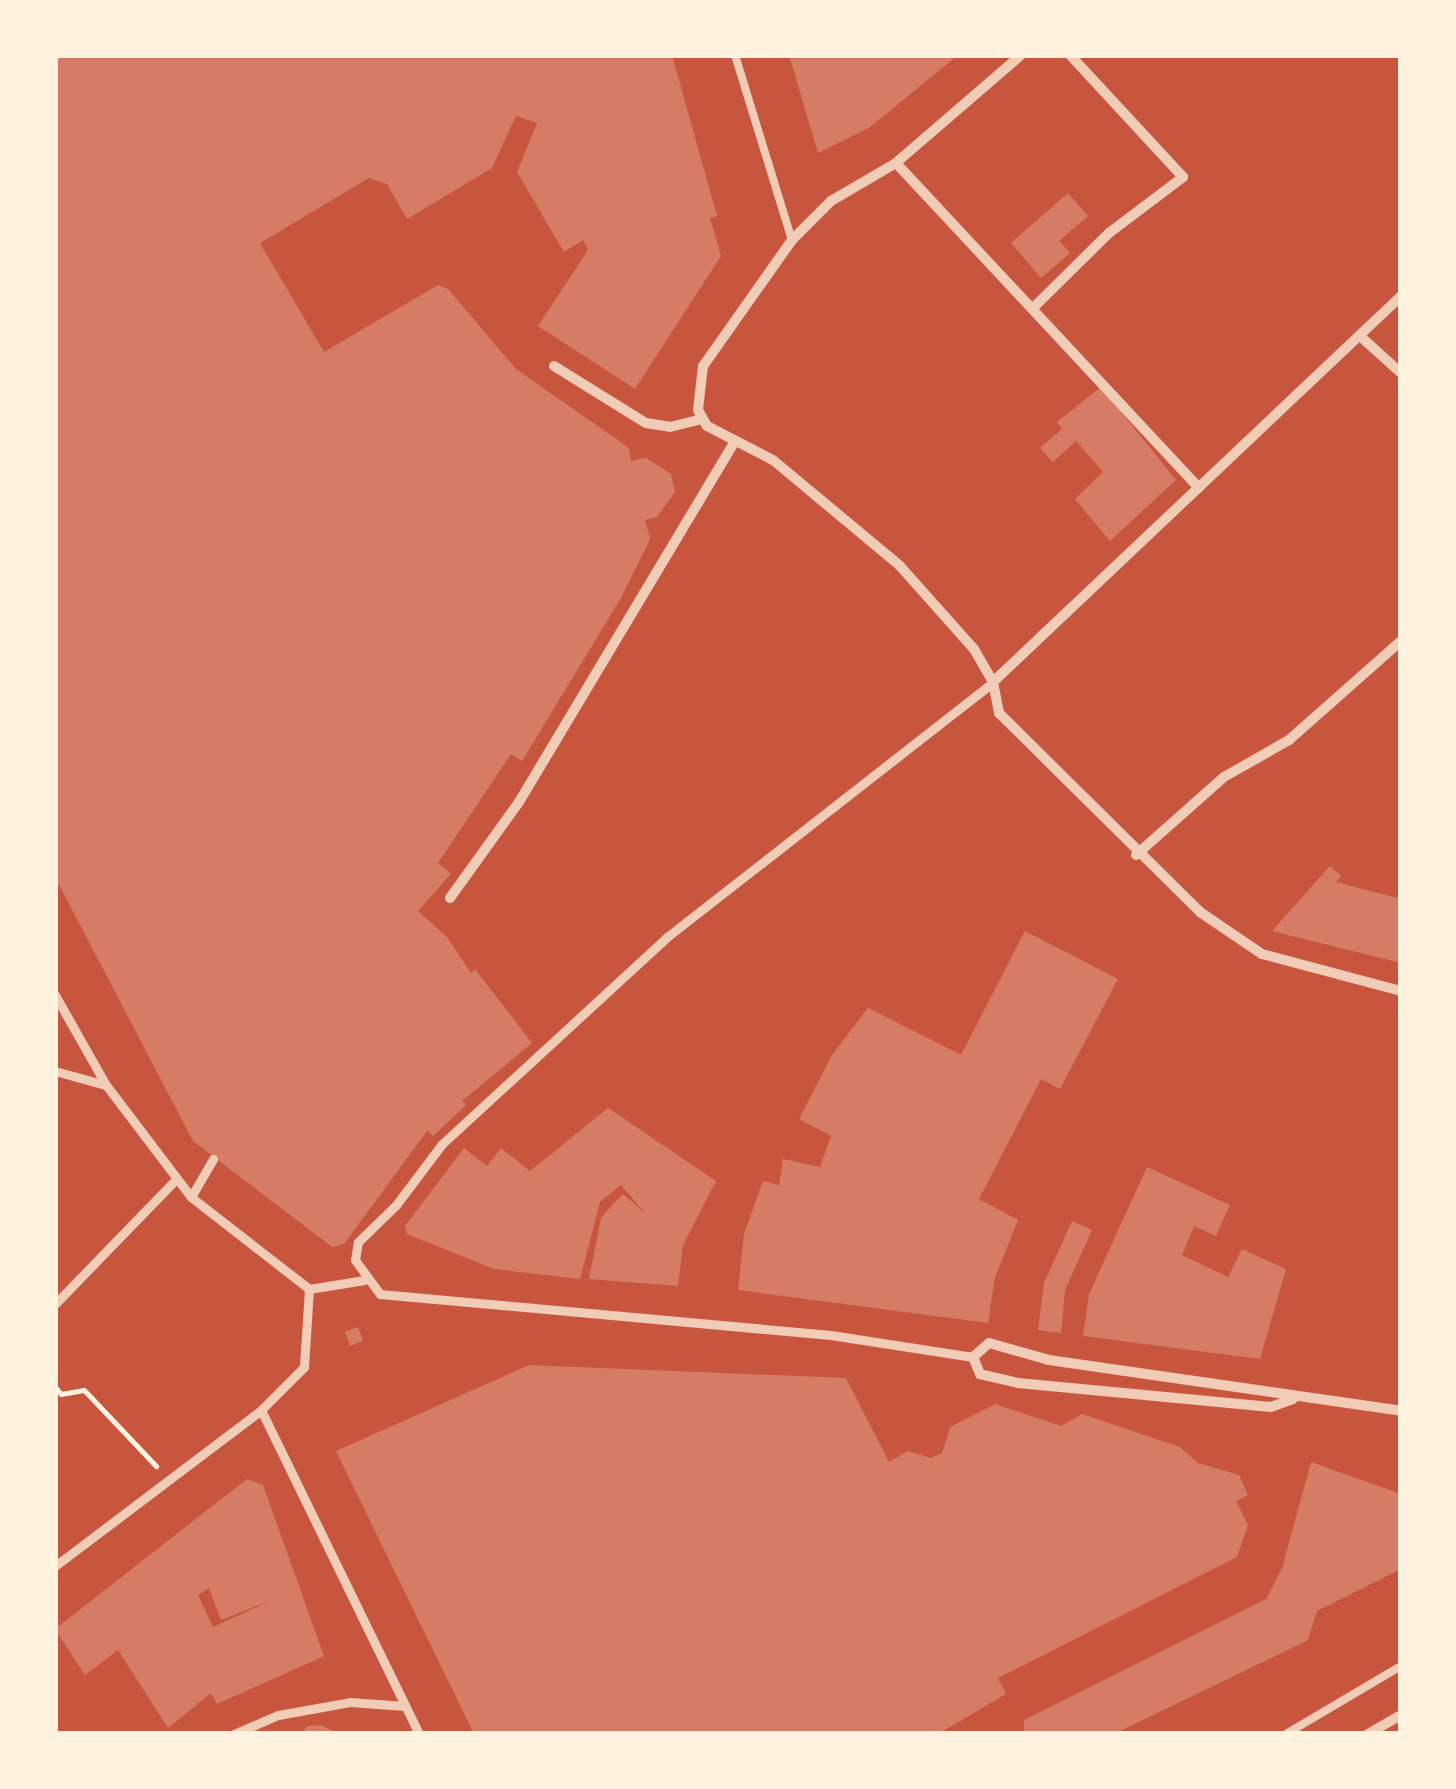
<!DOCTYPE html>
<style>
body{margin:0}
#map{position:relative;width:1456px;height:1789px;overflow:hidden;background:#c8553d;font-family:"Asap Condensed",sans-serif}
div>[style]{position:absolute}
.building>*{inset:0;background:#d67c66;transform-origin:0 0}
.path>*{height:5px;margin:-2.5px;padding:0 2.5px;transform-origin:2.5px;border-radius:2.5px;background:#fff3e0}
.service>*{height:8px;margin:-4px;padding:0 4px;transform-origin:4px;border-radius:4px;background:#f1ccb7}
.pedestrian>*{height:9px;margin:-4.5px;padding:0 4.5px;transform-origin:4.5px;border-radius:4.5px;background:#f1ccb7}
.minor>*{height:10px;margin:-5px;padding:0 5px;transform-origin:5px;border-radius:5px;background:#f1ccb7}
span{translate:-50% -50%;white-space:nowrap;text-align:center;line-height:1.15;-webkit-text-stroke:8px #fff3e0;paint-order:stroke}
.frame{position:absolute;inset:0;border:58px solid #fff3e0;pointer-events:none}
</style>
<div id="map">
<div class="building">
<i style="clip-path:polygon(55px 55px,672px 55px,717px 216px,710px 218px,721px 256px,635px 389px,538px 326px,588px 250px,583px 240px,564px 252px,517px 172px,537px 123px,516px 116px,492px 168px,407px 219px,387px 184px,369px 178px,260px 243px,324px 352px,438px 285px,448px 289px,516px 369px,629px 448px,631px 461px,646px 458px,671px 474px,675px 492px,657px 517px,645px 520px,650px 539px,621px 598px,522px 761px,511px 754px,438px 863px,451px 874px,418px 911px,447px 937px,471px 973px,475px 969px,532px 1043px,462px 1101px,466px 1105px,433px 1136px,427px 1131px,344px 1244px,332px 1247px,193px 1141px,55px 877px)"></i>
<i style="clip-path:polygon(789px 55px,958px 55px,869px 128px,818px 153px)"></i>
<i style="clip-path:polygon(1068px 193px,1088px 216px,1059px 241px,1070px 253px,1041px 278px,1011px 243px)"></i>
<i style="clip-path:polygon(1101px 387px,1176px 480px,1110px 541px,1075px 499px,1103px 472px,1076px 441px,1053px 462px,1040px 448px,1062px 429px,1057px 422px)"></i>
<i style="clip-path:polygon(1330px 866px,1341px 876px,1336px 882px,1401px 899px,1401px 963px,1272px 931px)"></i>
<i style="clip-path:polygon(1025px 931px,1118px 979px,1060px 1089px,1041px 1079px,979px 1199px,1018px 1220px,995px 1277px,988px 1323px,738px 1290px,744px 1234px,763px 1181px,779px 1185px,783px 1159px,820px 1167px,831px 1136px,799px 1119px,832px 1055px,868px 1008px,961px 1055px)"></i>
<i style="clip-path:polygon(608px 1108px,716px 1181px,683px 1245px,678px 1286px,589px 1279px,601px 1218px,613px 1204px,623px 1194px,645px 1213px,621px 1185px,600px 1202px,580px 1279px,494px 1269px,407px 1234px,405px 1226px,464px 1148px,487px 1166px,501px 1148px,530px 1171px)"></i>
<i style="clip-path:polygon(1147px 1167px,1230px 1205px,1216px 1236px,1194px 1226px,1182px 1255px,1228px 1277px,1242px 1249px,1286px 1269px,1260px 1359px,1083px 1336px,1089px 1294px)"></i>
<i style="clip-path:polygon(1072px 1221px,1092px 1230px,1065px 1290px,1061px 1333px,1038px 1330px,1044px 1283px)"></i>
<i style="left:358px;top:1327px;width:15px;height:14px;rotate:70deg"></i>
<i style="clip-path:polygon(529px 1365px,846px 1378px,889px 1462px,908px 1451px,931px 1458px,942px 1453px,950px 1427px,995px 1404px,1061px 1426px,1082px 1414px,1180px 1447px,1198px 1463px,1239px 1475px,1248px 1495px,1236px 1501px,1248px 1525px,1237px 1557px,998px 1678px,1006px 1694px,938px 1734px,474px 1734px,336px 1451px)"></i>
<i style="clip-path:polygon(1311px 1462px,1401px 1494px,1401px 1569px,1317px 1611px,1308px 1640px,1114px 1734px,1024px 1734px,1024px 1720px,1266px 1599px,1282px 1568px)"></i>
<i style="clip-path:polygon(evenodd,247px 1479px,263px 1485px,324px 1656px,217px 1704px,211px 1693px,168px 1728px,118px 1650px,85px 1675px,55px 1629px,247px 1479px,209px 1588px,221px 1620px,272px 1600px,213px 1627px,198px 1595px,209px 1588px)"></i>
<i style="clip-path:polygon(321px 1725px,339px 1734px,300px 1734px,308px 1726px)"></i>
</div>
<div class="path">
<i style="left:55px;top:1387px;width:9px;rotate:49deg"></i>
<i style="left:61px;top:1394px;width:23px;rotate:-10deg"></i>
<i style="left:84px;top:1390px;width:105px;rotate:46.5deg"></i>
</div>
<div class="service">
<i style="left:735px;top:55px;width:194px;rotate:72.9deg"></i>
<i style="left:1286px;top:1734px;width:134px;rotate:-30.6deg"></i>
</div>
<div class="pedestrian">
<i style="left:55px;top:995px;width:103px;rotate:60.5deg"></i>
<i style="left:106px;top:1085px;width:141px;rotate:52.8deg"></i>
<i style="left:191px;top:1197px;width:150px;rotate:37.9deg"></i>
<i style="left:309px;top:1289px;width:56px;rotate:-9.3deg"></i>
<i style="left:55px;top:1071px;width:53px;rotate:15.4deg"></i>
<i style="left:191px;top:1197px;width:44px;rotate:-59.9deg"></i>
<i style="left:309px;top:1289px;width:78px;rotate:93.7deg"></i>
<i style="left:304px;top:1367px;width:61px;rotate:135deg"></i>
<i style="left:261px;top:1410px;width:360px;rotate:64deg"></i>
<i style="left:55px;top:1304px;width:174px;rotate:-45.9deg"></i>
<i style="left:973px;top:1357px;width:144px;rotate:-171.2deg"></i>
<i style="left:831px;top:1335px;width:453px;rotate:-174.8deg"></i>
<i style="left:380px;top:1294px;width:42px;rotate:-126.3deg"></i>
<i style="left:355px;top:1260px;width:18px;rotate:-81deg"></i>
<i style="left:358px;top:1242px;width:53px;rotate:-44.2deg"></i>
<i style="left:396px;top:1205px;width:76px;rotate:-53deg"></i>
<i style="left:442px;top:1144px;width:306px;rotate:-42.6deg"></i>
<i style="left:667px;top:937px;width:414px;rotate:-38deg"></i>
<i style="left:55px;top:1566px;width:258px;rotate:-37.1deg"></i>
<i style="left:234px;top:1734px;width:48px;rotate:-23.4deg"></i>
<i style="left:278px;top:1715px;width:73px;rotate:-10.2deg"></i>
<i style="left:350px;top:1702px;width:55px;rotate:4.2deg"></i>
</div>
<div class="minor">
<i style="left:1021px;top:55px;width:165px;rotate:139.2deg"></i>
<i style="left:896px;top:163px;width:75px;rotate:149.7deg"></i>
<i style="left:831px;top:201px;width:55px;rotate:135deg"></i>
<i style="left:792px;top:240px;width:154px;rotate:125.2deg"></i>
<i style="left:703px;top:366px;width:44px;rotate:96.5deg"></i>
<i style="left:698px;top:410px;width:18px;rotate:61deg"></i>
<i style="left:707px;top:426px;width:74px;rotate:27.3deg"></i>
<i style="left:773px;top:460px;width:165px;rotate:39.8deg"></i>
<i style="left:900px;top:566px;width:111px;rotate:48.3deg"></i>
<i style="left:974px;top:649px;width:38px;rotate:60deg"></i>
<i style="left:993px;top:682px;width:32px;rotate:79deg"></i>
<i style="left:999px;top:713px;width:283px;rotate:44.7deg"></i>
<i style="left:1200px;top:912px;width:75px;rotate:34.1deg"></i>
<i style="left:1262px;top:954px;width:144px;rotate:14.9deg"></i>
<i style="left:896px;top:163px;width:444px;rotate:47deg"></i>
<i style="left:1034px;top:307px;width:105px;rotate:-44.6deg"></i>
<i style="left:1109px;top:233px;width:93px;rotate:-37.1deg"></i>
<i style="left:1183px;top:177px;width:166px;rotate:-132.8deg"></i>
<i style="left:1360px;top:336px;width:55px;rotate:42.1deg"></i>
<i style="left:554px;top:366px;width:108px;rotate:31.8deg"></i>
<i style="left:646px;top:423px;width:24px;rotate:9deg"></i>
<i style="left:670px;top:427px;width:33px;rotate:-14deg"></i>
<i style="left:993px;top:682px;width:562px;rotate:-43.41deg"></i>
<i style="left:1136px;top:855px;width:118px;rotate:-41.6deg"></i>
<i style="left:1224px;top:777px;width:75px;rotate:-29.6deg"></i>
<i style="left:1289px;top:740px;width:149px;rotate:-41.5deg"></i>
<i style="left:450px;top:898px;width:118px;rotate:-54.3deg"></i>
<i style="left:519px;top:802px;width:421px;rotate:-59.1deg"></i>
<i style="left:1293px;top:1399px;width:23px;rotate:160deg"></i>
<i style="left:1271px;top:1407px;width:254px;rotate:-174.6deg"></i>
<i style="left:1018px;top:1383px;width:39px;rotate:-167deg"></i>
<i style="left:980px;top:1374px;width:18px;rotate:-112deg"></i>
<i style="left:973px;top:1357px;width:21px;rotate:-41deg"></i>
<i style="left:989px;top:1343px;width:62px;rotate:15.8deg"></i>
<i style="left:1049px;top:1360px;width:356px;rotate:8.2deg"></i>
<i style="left:1368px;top:1734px;width:38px;rotate:-30deg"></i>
</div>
<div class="frame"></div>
</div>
